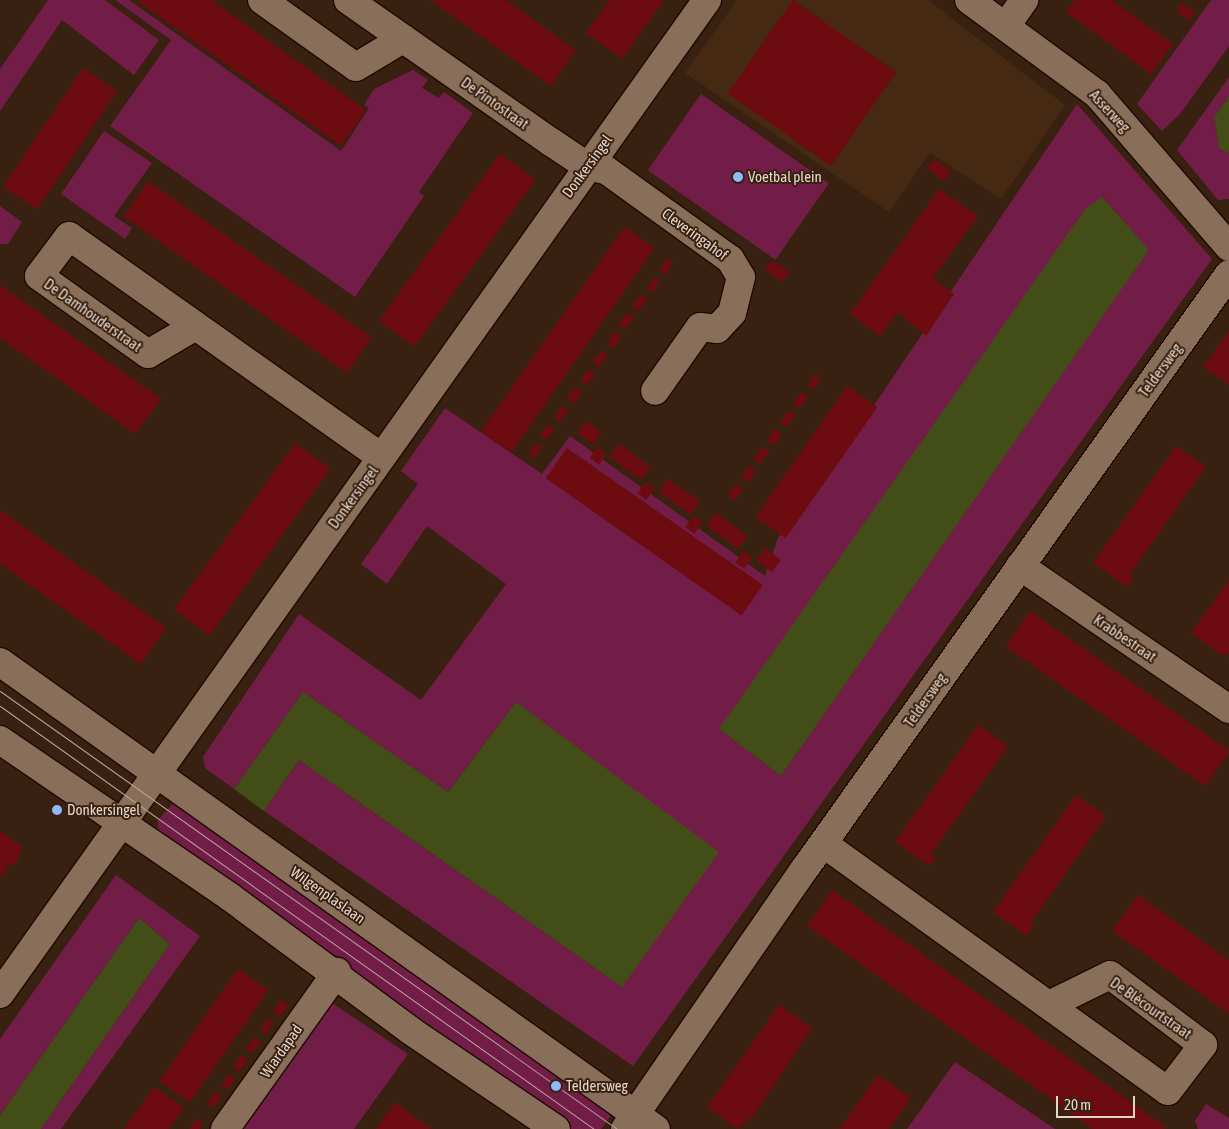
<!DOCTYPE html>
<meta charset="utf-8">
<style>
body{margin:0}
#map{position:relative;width:1229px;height:1129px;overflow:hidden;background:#382110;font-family:"Asap Condensed",sans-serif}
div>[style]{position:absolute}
.built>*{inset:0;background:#452912}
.green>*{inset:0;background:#721d47;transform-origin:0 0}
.water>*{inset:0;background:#424d17}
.building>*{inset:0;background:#6d0c10;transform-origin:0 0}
.roads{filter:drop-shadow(1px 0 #1e0a00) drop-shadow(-1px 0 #1e0a00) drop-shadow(0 1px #1e0a00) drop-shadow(0 -1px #1e0a00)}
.minor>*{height:28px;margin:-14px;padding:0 14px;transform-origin:14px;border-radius:14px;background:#896e5a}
.tertiary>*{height:28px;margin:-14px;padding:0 14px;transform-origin:14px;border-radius:14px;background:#896e5a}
.tram>*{height:1px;margin:-0.5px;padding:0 0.5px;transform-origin:0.5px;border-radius:0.5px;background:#b7a69a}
.dots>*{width:14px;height:14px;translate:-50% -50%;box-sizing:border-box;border:2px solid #382110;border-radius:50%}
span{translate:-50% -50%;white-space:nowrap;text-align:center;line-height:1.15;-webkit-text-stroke:4px #382110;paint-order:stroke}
.street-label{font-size:15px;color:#e5d6cb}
.poi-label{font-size:15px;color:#e5d6cb}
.left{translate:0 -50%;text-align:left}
.scale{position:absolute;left:1056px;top:1096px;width:79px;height:22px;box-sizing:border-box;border:2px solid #e5d6cb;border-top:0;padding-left:6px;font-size:15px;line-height:18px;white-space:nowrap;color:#e5d6cb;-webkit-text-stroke:4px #382110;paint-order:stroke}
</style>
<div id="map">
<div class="built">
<i style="clip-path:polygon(737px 0,928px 0,1065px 105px,1001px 199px,930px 153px,889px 212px,685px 73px)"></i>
</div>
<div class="green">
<i style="clip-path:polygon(48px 0,105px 0,159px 40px,134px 75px,62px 20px,0 111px,0 69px)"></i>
<i style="clip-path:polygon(115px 0,129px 0,341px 151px,369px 108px,364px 105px,374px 89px,413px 70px,428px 80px,422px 88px,439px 98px,444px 92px,473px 113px,419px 192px,424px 196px,355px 297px,110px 126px,171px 40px)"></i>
<i style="clip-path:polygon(1211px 0,1229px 0,1229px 46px,1180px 114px,1162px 131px,1137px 104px)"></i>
<i style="clip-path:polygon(1229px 77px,1229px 96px,1214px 117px,1219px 147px,1229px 153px,1229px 199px,1218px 200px,1177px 150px)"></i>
<i style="left:701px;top:94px;width:156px;height:93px;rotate:35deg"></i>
<i style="clip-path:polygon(evenodd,1077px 104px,1212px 259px,633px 1066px,264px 811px,299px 760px,622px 987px,516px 702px,448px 792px,303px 692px,234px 789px,205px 768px,203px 757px,299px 614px,421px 700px,506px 584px,427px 526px,387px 584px,361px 564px,418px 484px,401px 471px,445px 408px,542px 474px,570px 436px,765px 576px,778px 538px,879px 398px,1077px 104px,1102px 197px,1148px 250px,781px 776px,720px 729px,1102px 197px)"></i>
<i style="clip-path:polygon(104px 131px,152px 163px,114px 216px,132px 228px,125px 239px,61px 194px)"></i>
<i style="clip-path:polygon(0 206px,22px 222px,8px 244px,0 244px)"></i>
<i style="clip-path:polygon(173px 803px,184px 803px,609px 1110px,610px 1117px,601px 1129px,571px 1129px,160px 837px,157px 821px)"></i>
<i style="clip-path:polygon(116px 875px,200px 936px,61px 1129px,41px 1129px,170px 944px,139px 918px,0 1115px,0 1039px)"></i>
<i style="clip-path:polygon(332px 1003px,408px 1054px,354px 1129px,241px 1129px)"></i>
<i style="clip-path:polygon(955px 1062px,1055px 1129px,907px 1129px)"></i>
<i style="clip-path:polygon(1206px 1104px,1229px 1118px,1229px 1129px,1198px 1129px,1195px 1121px)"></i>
</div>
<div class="water">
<i style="clip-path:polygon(1229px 96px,1229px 153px,1219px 148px,1214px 117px)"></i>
<i style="clip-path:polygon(1102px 197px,1149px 250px,781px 776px,719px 729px,1086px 208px)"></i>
<i style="clip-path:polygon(303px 692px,448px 792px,516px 702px,719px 852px,622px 987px,299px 760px,264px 811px,234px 789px)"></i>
<i style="clip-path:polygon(139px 918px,170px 944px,41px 1129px,0 1129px,0 1115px)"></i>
</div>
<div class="building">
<i style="clip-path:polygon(136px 0,211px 0,366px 110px,341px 146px)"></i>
<i style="clip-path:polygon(430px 0,506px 0,576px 50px,551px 86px)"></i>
<i style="clip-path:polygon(610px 0,664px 0,622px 59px,586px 33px)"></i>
<i style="left:793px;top:0;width:126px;height:114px;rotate:35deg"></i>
<i style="clip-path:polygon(1075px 0,1111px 0,1173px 44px,1151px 74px,1066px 12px)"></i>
<i style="left:1182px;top:3px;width:16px;height:10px;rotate:35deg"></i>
<i style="left:83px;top:68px;width:41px;height:143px;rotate:34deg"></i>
<i style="left:500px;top:154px;width:44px;height:206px;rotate:36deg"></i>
<i style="left:934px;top:159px;width:21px;height:12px;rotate:37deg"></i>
<i style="left:148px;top:181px;width:273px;height:43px;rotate:35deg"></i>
<i style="clip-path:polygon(939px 189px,978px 216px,933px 278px,954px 294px,926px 336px,898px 312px,880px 336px,850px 314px)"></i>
<i style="left:624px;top:227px;width:37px;height:250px;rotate:35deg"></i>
<i style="left:667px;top:259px;width:7px;height:14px;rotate:34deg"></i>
<i style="left:772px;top:260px;width:21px;height:12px;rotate:35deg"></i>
<i style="left:654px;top:277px;width:7px;height:14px;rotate:34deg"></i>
<i style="clip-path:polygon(0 285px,161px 399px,135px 434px,0 338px)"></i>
<i style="left:641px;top:295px;width:8px;height:14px;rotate:40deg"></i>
<i style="left:628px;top:313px;width:8px;height:15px;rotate:40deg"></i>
<i style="clip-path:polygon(1229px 331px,1229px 385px,1203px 367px)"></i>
<i style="left:614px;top:332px;width:8px;height:14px;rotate:30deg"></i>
<i style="left:602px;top:350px;width:8px;height:15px;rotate:40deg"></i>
<i style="clip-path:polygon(588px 369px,595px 374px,586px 385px,580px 381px)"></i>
<i style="left:815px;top:374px;width:7px;height:14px;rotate:34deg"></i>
<i style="left:847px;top:386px;width:37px;height:160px;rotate:35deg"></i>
<i style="left:575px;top:387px;width:9px;height:14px;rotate:36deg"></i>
<i style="left:802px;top:392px;width:8px;height:14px;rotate:40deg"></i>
<i style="left:562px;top:406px;width:7px;height:14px;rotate:34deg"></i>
<i style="clip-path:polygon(789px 411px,795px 415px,787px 427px,780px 422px)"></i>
<i style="left:586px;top:421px;width:19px;height:15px;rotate:35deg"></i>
<i style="left:549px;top:424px;width:8px;height:14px;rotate:40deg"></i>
<i style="left:775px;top:429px;width:9px;height:14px;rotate:36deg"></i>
<i style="left:295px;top:443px;width:44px;height:206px;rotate:36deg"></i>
<i style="left:536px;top:443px;width:7px;height:14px;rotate:34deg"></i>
<i style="left:619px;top:444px;width:39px;height:16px;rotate:36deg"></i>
<i style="clip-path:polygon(1176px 446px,1206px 467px,1129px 575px,1134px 578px,1127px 587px,1093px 563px)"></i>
<i style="clip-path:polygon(597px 447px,606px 454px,599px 465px,590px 458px)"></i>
<i style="left:763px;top:447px;width:8px;height:15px;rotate:40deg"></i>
<i style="left:567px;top:448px;width:239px;height:37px;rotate:35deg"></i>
<i style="left:749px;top:466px;width:9px;height:14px;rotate:36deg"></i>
<i style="left:668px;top:479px;width:39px;height:16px;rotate:35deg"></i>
<i style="left:646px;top:482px;width:11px;height:14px;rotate:38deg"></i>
<i style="left:736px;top:484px;width:9px;height:14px;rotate:36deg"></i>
<i style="clip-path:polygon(0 510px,166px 628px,141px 664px,0 564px)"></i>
<i style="left:716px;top:513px;width:39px;height:16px;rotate:36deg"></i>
<i style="left:694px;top:516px;width:11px;height:14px;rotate:38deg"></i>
<i style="left:765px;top:548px;width:20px;height:15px;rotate:37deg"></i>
<i style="left:743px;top:551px;width:11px;height:14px;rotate:34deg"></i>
<i style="clip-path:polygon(1229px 580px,1229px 652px,1225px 657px,1191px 633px)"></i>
<i style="left:1030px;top:611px;width:244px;height:43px;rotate:35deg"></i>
<i style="clip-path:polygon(978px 725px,1008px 746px,931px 854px,936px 857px,929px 866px,895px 842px)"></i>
<i style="clip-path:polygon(1076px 795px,1106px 816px,1030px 924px,1033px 927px,1027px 936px,993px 912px)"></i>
<i style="clip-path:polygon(0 831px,22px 847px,16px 865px,11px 862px,0 878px)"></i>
<i style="clip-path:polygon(832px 890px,1166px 1127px,1165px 1129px,1093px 1129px,807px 926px)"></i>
<i style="clip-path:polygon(1138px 895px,1229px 960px,1229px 1014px,1112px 931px)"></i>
<i style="left:238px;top:969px;width:37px;height:137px;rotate:35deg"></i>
<i style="left:281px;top:1000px;width:9px;height:14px;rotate:36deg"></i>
<i style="clip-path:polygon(779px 1005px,812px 1028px,754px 1115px,737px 1129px,707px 1107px)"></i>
<i style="left:268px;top:1019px;width:7px;height:14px;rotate:34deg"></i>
<i style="left:255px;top:1037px;width:8px;height:15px;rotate:40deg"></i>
<i style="left:242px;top:1055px;width:8px;height:15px;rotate:40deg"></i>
<i style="left:228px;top:1074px;width:8px;height:14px;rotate:30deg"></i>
<i style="clip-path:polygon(878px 1075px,911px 1098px,889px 1129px,839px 1129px)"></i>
<i style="clip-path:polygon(154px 1087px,184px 1108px,169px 1129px,124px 1129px)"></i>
<i style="clip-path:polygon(215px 1092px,222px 1097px,213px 1108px,207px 1104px)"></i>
<i style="clip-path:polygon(395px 1102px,412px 1115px,432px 1129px,376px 1129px)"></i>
<i style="clip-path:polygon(197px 1119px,203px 1123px,199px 1129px,189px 1129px)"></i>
</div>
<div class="roads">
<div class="minor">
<i style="left:262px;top:0;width:115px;rotate:35.5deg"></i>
<i style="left:356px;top:67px;width:55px;rotate:-30.8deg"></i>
<i style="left:348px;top:0;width:248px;rotate:35deg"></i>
<i style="left:551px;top:142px;width:43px;rotate:33.7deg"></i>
<i style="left:587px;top:166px;width:19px;rotate:12deg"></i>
<i style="left:606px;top:170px;width:153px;rotate:35.7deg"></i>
<i style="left:730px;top:259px;width:21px;rotate:59deg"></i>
<i style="left:741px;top:277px;width:37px;rotate:104deg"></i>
<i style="left:732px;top:313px;width:22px;rotate:133deg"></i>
<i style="left:717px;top:329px;width:17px;rotate:-173deg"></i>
<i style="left:700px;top:327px;width:78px;rotate:125.1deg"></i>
<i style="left:969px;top:0;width:159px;rotate:36.3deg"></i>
<i style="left:1097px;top:94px;width:202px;rotate:49.2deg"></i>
<i style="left:1006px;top:26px;width:32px;rotate:-55deg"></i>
<i style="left:194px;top:327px;width:53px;rotate:149.6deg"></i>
<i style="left:148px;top:354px;width:134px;rotate:-144.4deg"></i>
<i style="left:39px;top:276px;width:50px;rotate:-53.1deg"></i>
<i style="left:69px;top:236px;width:382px;rotate:35.3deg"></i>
<i style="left:1020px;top:566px;width:253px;rotate:34.4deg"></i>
<i style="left:824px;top:844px;width:423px;rotate:35.7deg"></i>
<i style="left:1168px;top:1091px;width:58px;rotate:-52.7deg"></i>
<i style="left:1203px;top:1045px;width:116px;rotate:-143deg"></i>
<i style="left:1110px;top:975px;width:68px;rotate:153.8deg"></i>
<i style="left:0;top:994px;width:1220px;rotate:-54.58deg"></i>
<i style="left:225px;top:1129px;width:193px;rotate:-54.5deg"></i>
<i style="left:625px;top:1129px;width:318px;rotate:-55.4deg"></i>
<i style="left:806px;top:867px;width:728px;rotate:-54.5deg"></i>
</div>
<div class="tertiary">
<i style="left:0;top:662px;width:805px;rotate:35.45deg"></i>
<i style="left:0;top:740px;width:278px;rotate:34.3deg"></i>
<i style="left:230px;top:897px;width:225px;rotate:36.5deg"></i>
<i style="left:411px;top:1031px;width:175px;rotate:34.1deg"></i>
</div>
</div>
<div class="tram">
<i style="left:0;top:691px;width:757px;rotate:35.37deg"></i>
<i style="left:0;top:706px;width:729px;rotate:35.46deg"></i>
</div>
<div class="dots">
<i style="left:738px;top:177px;background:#90b8fd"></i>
<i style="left:57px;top:810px;background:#90b8fd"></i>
<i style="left:556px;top:1086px;background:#90b8fd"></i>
</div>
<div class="street-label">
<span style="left:495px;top:103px;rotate:35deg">De Pintostraat</span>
<span style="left:1110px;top:111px;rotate:47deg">Asserweg</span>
<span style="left:587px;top:166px;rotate:-54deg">Donkersingel</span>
<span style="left:695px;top:234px;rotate:36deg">Cleveringahof</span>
<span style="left:93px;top:315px;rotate:35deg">De Damhouderstraat</span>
<span style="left:1160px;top:370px;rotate:-54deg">Teldersweg</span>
<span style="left:353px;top:497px;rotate:-54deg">Donkersingel</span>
<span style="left:1125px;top:638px;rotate:34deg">Krabbestraat</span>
<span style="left:925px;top:700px;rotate:-55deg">Teldersweg</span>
<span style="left:328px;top:895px;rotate:35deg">Wilgenplaslaan</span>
<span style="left:1151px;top:1008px;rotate:35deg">De Blécourtstraat</span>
<span style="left:281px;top:1051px;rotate:-55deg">Wiardapad</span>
</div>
<div class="poi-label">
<span class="left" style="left:748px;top:177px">Voetbal plein</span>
<span class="left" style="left:67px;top:810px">Donkersingel</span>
<span class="left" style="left:566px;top:1086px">Teldersweg</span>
</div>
<div class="scale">20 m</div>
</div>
